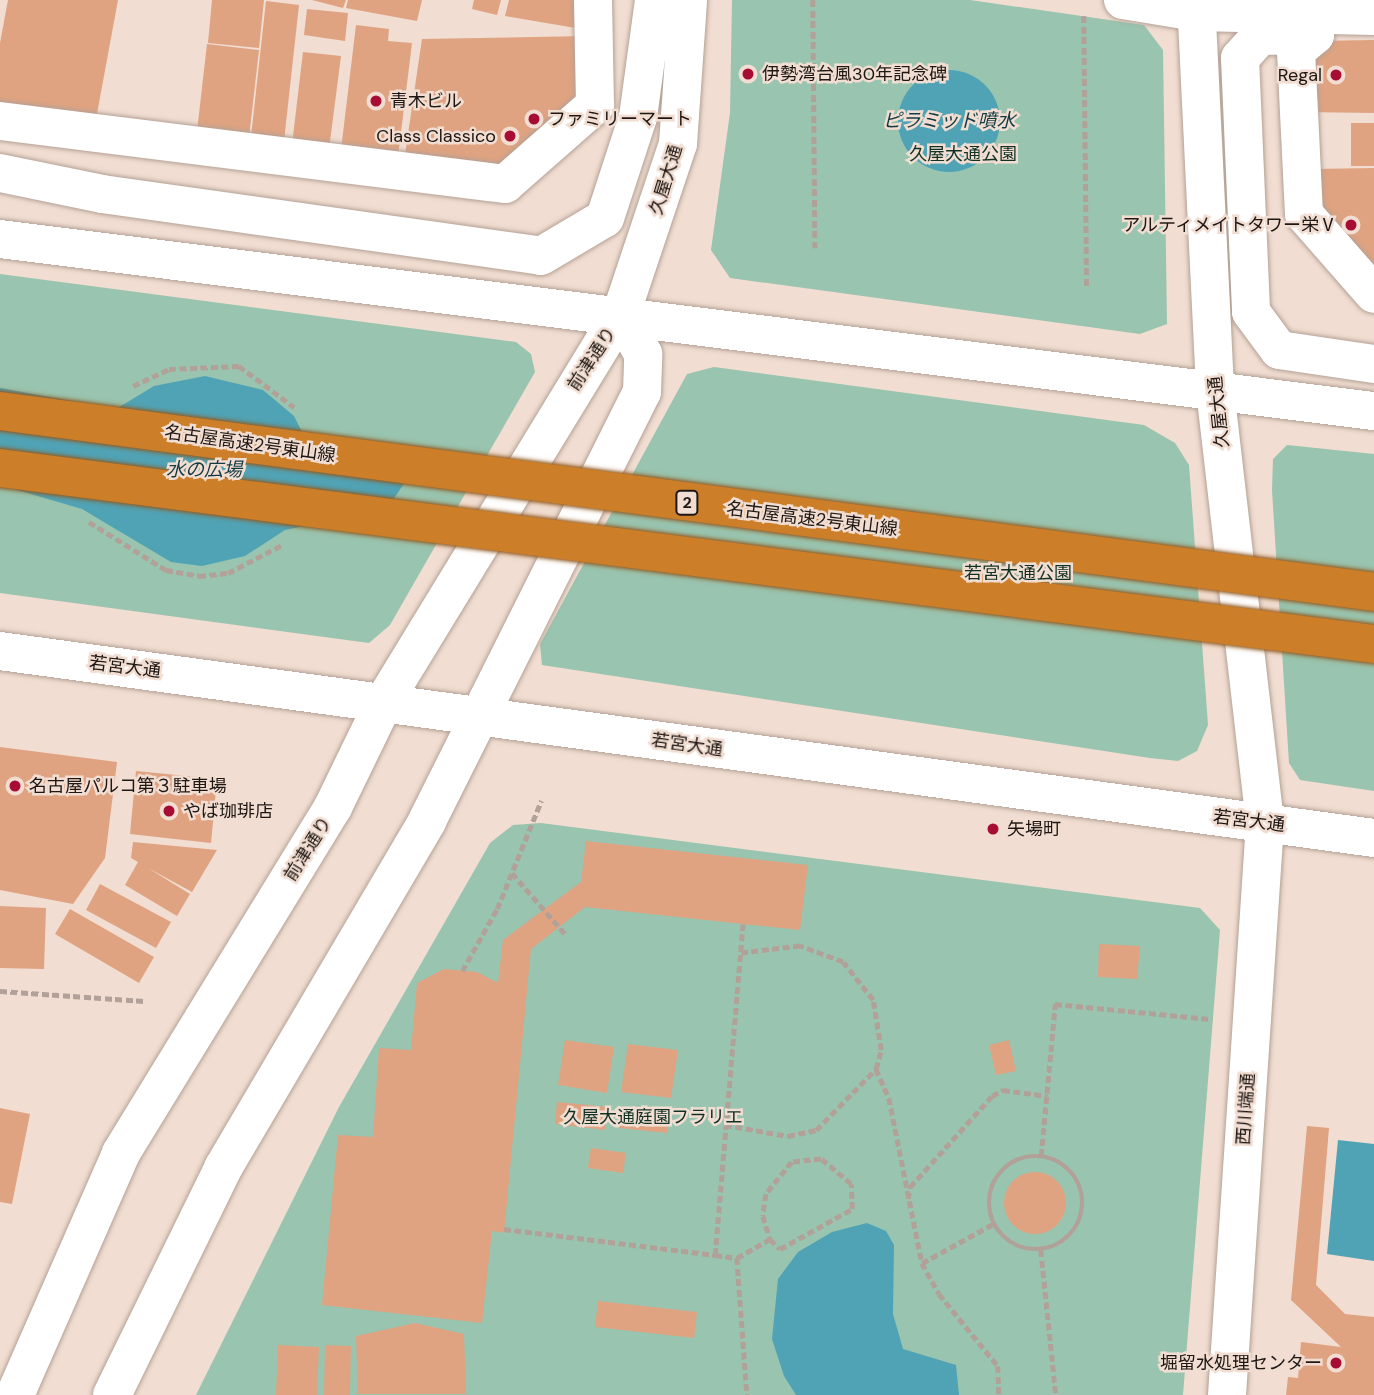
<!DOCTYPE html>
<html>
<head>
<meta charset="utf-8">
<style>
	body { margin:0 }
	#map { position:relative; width:1374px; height:1395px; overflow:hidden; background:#f1ddd1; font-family:"DM Sans","Noto Sans JP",sans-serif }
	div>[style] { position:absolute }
	.green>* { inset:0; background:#99c4af }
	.water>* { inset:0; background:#50a3b5 }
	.round { border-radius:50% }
	.building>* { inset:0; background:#dfa381 }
	.path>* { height:4.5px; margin-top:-2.25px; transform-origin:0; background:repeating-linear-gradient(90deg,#b1a198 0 7px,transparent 0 10.5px) }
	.path>.ring { margin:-2.25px; padding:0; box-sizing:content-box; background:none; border:4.5px solid #b1a198; border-radius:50% }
	.roads { filter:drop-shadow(0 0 2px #b4a196) drop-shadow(0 0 2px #b4a196) }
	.minor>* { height:38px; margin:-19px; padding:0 19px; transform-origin:19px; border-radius:19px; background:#fff }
	.bridges { filter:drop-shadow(0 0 2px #905a21) drop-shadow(0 0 2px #905a21) }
	.highway-bridge>* { height:38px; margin:-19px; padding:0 19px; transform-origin:19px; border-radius:19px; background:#cd7e29 }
	.dots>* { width:19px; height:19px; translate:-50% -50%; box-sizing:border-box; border:4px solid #f1ddd1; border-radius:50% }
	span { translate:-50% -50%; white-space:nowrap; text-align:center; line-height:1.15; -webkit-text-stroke:5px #f1ddd1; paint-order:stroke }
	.shield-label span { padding:2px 5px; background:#f1ddd1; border:2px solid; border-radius:5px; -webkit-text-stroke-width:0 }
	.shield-label { font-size:16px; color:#1e1713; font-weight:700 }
	.poi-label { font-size:18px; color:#1e1713 }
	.left { translate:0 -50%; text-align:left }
	.right { translate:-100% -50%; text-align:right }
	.park-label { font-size:18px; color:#103124 }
	.street-label { font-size:18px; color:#1e1713 }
	.water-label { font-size:19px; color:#123a42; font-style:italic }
</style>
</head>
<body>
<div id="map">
	<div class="green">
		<div style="clip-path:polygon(732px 0,970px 0,1144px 25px,1163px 50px,1167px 324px,1140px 334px,730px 278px,711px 250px,730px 113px)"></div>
		<div style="clip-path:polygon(0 274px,516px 342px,531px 354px,535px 372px,390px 625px,369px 643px,0 593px)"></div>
		<div style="clip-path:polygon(714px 367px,1144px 425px,1175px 443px,1189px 465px,1208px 725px,1197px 751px,1178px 761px,1150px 758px,542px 665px,540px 644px,687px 374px)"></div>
		<div style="clip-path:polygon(1287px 445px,1374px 454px,1374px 791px,1300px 780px,1289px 763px,1272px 490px,1273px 459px)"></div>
		<div style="clip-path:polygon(541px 823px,1200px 908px,1220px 930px,1183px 1395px,196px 1395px,339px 1107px,490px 843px,513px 825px)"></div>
	</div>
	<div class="water">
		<div class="round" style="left:898px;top:70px;width:102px;height:102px"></div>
		<div style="clip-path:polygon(205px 376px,263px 390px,294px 416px,302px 432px,423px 455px,375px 527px,333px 520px,285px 530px,245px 556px,202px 566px,171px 562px,82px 509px,0 485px,0 388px,116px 409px,154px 386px)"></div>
		<div style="clip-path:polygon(1338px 1140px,1374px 1144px,1374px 1261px,1327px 1254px)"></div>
		<div style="clip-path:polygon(867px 1223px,886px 1231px,894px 1245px,893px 1314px,903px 1349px,956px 1365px,959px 1395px,796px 1395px,784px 1376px,772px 1339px,778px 1279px,798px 1252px,832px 1232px)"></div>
	</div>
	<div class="building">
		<div style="clip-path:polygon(8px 0,118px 0,94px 130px,0 112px,0 43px)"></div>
		<div style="clip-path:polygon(212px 0,264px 0,259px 48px,208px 43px)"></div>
		<div style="clip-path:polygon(312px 0,346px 0,343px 8px)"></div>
		<div style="clip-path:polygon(348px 0,422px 0,417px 21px,346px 8px)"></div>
		<div style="clip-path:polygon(474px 0,501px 0,497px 15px,472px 9px)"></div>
		<div style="clip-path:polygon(509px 0,593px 0,593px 31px,505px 16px)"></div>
		<div style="clip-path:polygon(266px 1px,299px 5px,283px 150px,250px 146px)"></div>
		<div style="clip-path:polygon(307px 9px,348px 13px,345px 41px,304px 35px)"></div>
		<div style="clip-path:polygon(356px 25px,389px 29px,388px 41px,412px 43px,397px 165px,340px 158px)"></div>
		<div style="clip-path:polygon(588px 36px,588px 94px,499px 177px,403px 168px,422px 39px)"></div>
		<div style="clip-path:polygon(1374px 40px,1374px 113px,1304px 112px,1315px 41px)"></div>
		<div style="clip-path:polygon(207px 44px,259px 50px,248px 146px,196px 140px)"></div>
		<div style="clip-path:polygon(303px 52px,341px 56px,328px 157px,291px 153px)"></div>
		<div style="clip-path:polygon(1351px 123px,1374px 123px,1374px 166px,1351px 166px)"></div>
		<div style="clip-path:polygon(1374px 168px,1374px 279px,1315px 205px,1314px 169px)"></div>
		<div style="clip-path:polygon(0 747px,117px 762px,105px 858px,73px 904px,0 890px)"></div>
		<div style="clip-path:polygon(136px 771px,217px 779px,211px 843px,130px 834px)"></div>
		<div style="clip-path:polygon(586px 841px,808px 865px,800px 930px,585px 907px,531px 949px,504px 1233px,492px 1231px,482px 1323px,322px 1305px,338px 1135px,373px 1137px,379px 1048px,411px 1050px,417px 983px,444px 969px,477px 972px,498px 983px,503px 940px,581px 882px)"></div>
		<div style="clip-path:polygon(133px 842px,217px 850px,192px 892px,148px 868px,190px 894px,177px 916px,125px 885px,138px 862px,131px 858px)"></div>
		<div style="clip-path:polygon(100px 884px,171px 922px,156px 948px,86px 910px)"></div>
		<div style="clip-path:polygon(0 906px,46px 908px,44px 969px,0 968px)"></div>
		<div style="clip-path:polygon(70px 909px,154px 957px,139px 983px,55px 934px)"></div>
		<div style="clip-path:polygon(1099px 944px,1140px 946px,1137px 979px,1098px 977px)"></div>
		<div style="clip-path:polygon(565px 1040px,614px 1047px,607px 1093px,558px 1085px)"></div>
		<div style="clip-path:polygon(1009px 1040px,1016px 1071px,996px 1075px,989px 1045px)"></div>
		<div style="clip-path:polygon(628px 1044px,678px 1050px,671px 1098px,621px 1092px)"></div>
		<div style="clip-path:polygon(557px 1102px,608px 1107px,605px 1130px,555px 1124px)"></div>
		<div style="clip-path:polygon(621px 1107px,669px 1111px,667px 1133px,619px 1128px)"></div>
		<div style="clip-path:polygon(0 1108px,30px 1114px,12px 1204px,0 1202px)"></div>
		<div style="clip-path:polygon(1307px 1126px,1329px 1128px,1316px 1285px,1345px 1314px,1374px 1317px,1374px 1395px,1286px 1395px,1288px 1377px,1298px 1378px,1301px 1342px,1341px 1347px,1291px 1300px)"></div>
		<div style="clip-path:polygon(591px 1148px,626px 1153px,623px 1173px,588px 1168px)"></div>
		<div class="round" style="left:1004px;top:1172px;width:62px;height:62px"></div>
		<div style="clip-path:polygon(598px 1301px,697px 1312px,694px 1338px,595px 1327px)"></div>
		<div style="clip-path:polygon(415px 1323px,464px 1334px,466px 1394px,358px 1394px,356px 1336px)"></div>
		<div style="clip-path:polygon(278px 1345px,319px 1347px,317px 1395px,276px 1395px)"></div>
		<div style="clip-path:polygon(325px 1345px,351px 1346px,350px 1395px,324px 1395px)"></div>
	</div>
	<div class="path">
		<div style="left:813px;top:0;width:248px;rotate:89.5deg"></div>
		<div style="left:1084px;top:16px;width:271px;rotate:89.4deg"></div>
		<div style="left:133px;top:386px;width:40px;rotate:-25deg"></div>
		<div style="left:169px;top:369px;width:70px;rotate:-2.5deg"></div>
		<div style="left:239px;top:366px;width:69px;rotate:36.7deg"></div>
		<div style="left:89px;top:522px;width:91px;rotate:31.9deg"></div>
		<div style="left:166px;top:570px;width:34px;rotate:10deg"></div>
		<div style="left:199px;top:576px;width:29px;rotate:-6deg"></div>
		<div style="left:228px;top:573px;width:61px;rotate:-27.4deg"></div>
		<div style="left:512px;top:873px;width:82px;rotate:48.9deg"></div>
		<div style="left:462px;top:971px;width:71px;rotate:-60.6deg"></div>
		<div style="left:497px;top:909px;width:117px;rotate:-67.8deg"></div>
		<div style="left:0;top:991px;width:144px;rotate:4deg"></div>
		<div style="left:876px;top:1069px;width:32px;rotate:66deg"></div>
		<div style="left:889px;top:1098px;width:168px;rotate:78.7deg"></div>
		<div style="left:922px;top:1263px;width:35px;rotate:61deg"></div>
		<div style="left:939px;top:1294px;width:93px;rotate:50.7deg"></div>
		<div style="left:998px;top:1366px;width:29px;rotate:88deg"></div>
		<div style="left:725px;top:1125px;width:64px;rotate:9.9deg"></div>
		<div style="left:788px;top:1136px;width:29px;rotate:-12deg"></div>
		<div style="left:816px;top:1130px;width:86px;rotate:-45.5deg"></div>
		<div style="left:876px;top:1069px;width:20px;rotate:-75deg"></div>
		<div style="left:881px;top:1050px;width:51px;rotate:-99.1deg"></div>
		<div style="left:873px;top:1000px;width:48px;rotate:-128.3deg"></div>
		<div style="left:843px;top:962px;width:46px;rotate:-159.6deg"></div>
		<div style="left:800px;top:946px;width:59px;rotate:173.2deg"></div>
		<div class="ring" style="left:989px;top:1156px;width:89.5px;height:89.5px"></div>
		<div style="left:1041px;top:1156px;width:153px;rotate:-84.7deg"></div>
		<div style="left:1055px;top:1004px;width:158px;rotate:5.5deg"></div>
		<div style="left:908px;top:1199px;width:12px;rotate:-81deg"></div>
		<div style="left:910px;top:1187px;width:122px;rotate:-48deg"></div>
		<div style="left:992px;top:1096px;width:13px;rotate:-29deg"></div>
		<div style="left:1003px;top:1090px;width:45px;rotate:7.6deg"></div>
		<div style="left:504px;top:1229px;width:213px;rotate:7deg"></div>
		<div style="left:715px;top:1255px;width:332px;rotate:-85.2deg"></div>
		<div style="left:1041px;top:1250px;width:146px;rotate:84.1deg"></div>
		<div style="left:715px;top:1255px;width:22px;rotate:8deg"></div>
		<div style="left:737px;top:1258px;width:137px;rotate:85.8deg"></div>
		<div style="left:737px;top:1258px;width:38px;rotate:-30deg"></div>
		<div style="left:770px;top:1239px;width:14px;rotate:45deg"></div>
		<div style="left:780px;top:1249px;width:82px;rotate:-29.1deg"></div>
		<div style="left:852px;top:1209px;width:25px;rotate:-92deg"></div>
		<div style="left:851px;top:1184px;width:39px;rotate:-140deg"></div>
		<div style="left:821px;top:1159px;width:29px;rotate:174deg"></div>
		<div style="left:792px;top:1162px;width:41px;rotate:129.1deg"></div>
		<div style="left:766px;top:1194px;width:22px;rotate:98deg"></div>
		<div style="left:763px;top:1216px;width:24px;rotate:73deg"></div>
		<div style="left:922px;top:1263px;width:81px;rotate:-28.8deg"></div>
	</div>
	<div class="roads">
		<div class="minor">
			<div style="left:1123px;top:0;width:74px;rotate:9.3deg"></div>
			<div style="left:1196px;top:12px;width:178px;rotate:1.3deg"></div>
			<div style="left:1196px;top:0;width:390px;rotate:87.2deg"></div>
			<div style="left:1215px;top:390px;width:436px;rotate:83.4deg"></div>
			<div style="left:1265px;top:823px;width:573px;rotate:93.8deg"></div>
			<div style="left:1315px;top:35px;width:55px;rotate:179deg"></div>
			<div style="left:1260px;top:36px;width:30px;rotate:132deg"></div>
			<div style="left:1240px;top:58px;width:254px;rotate:87.5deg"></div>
			<div style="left:1251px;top:312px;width:47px;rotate:53.6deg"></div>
			<div style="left:1279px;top:350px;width:96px;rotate:8.4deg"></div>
			<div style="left:1315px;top:35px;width:25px;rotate:140deg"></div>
			<div style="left:1296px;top:51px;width:163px;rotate:87.2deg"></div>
			<div style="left:1304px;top:214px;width:106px;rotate:48.8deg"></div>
			<div style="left:0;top:121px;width:509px;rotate:7.11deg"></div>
			<div style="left:505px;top:184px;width:120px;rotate:-41.3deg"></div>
			<div style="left:595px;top:105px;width:105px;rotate:-91.1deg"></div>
			<div style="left:0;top:173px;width:104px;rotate:11.6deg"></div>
			<div style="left:102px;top:194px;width:443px;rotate:8deg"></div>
			<div style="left:541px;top:256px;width:74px;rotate:-30.7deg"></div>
			<div style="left:605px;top:218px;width:106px;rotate:-71.9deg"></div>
			<div style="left:638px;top:117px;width:118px;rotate:-82.2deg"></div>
			<div style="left:0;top:239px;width:1385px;rotate:7.14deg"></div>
			<div style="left:0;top:651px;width:1387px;rotate:7.75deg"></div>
			<div style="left:15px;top:1395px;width:264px;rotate:-66.3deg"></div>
			<div style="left:121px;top:1153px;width:406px;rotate:-58.5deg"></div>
			<div style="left:333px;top:807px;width:119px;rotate:-64.1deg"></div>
			<div style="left:385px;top:700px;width:452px;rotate:-58.6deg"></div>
			<div style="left:621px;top:314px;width:179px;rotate:-71.5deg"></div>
			<div style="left:678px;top:144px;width:144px;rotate:-86deg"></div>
			<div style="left:112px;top:1395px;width:253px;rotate:-63.9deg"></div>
			<div style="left:223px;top:1168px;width:403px;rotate:-59.5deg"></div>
			<div style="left:427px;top:821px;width:480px;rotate:-63.4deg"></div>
			<div style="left:642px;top:392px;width:38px;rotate:-88deg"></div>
			<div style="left:643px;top:354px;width:46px;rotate:-118.8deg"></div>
		</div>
	</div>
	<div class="bridges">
		<div class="highway-bridge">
			<div style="left:0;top:411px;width:1386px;rotate:7.5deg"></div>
			<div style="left:0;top:468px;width:1385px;rotate:7.3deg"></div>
		</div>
	</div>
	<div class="dots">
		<div style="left:748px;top:74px;background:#a70d34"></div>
		<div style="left:1336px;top:75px;background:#a70d34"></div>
		<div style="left:376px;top:101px;background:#a70d34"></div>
		<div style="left:534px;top:119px;background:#a70d34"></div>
		<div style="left:510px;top:136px;background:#a70d34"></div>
		<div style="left:1351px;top:225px;background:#a70d34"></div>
		<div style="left:15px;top:786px;background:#a70d34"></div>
		<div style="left:169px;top:811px;background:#a70d34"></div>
		<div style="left:993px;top:829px;background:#a70d34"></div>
		<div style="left:1336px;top:1363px;background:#a70d34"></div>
	</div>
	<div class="shield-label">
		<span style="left:687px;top:503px">2</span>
	</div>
	<div class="poi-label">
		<span class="left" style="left:762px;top:74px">伊勢湾台風30年記念碑</span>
		<span class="right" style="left:1322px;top:75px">Regal</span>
		<span class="left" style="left:390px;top:101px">青木ビル</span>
		<span class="left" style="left:548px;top:119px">ファミリーマート</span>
		<span class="right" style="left:496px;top:136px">Class Classico</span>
		<span class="right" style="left:1337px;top:225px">アルティメイトタワー栄Ⅴ</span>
		<span class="left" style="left:29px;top:786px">名古屋パルコ第３駐車場</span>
		<span class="left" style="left:183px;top:811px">やば珈琲店</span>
		<span class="left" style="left:1007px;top:829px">矢場町</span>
		<span class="right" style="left:1322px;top:1363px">堀留水処理センター</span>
	</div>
	<div class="park-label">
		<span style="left:963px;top:154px">久屋大通公園</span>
		<span style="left:1018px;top:573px">若宮大通公園</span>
		<span style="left:653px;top:1117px">久屋大通庭園フラリエ</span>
	</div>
	<div class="street-label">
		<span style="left:666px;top:180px;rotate:-73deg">久屋大通</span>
		<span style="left:592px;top:359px;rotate:-57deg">前津通り</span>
		<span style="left:1219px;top:412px;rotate:-96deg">久屋大通</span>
		<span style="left:250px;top:444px;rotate:8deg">名古屋高速2号東山線</span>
		<span style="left:812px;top:519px;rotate:7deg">名古屋高速2号東山線</span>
		<span style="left:125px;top:667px;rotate:7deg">若宮大通</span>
		<span style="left:687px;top:745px;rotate:8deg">若宮大通</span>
		<span style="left:1249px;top:821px;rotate:7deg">若宮大通</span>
		<span style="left:308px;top:849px;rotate:-58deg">前津通り</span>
		<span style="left:1246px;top:1109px;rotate:-86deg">西川端通</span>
	</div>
	<div class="water-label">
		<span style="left:949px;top:121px">ピラミッド噴水</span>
		<span style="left:204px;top:470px">水の広場</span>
	</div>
</div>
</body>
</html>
